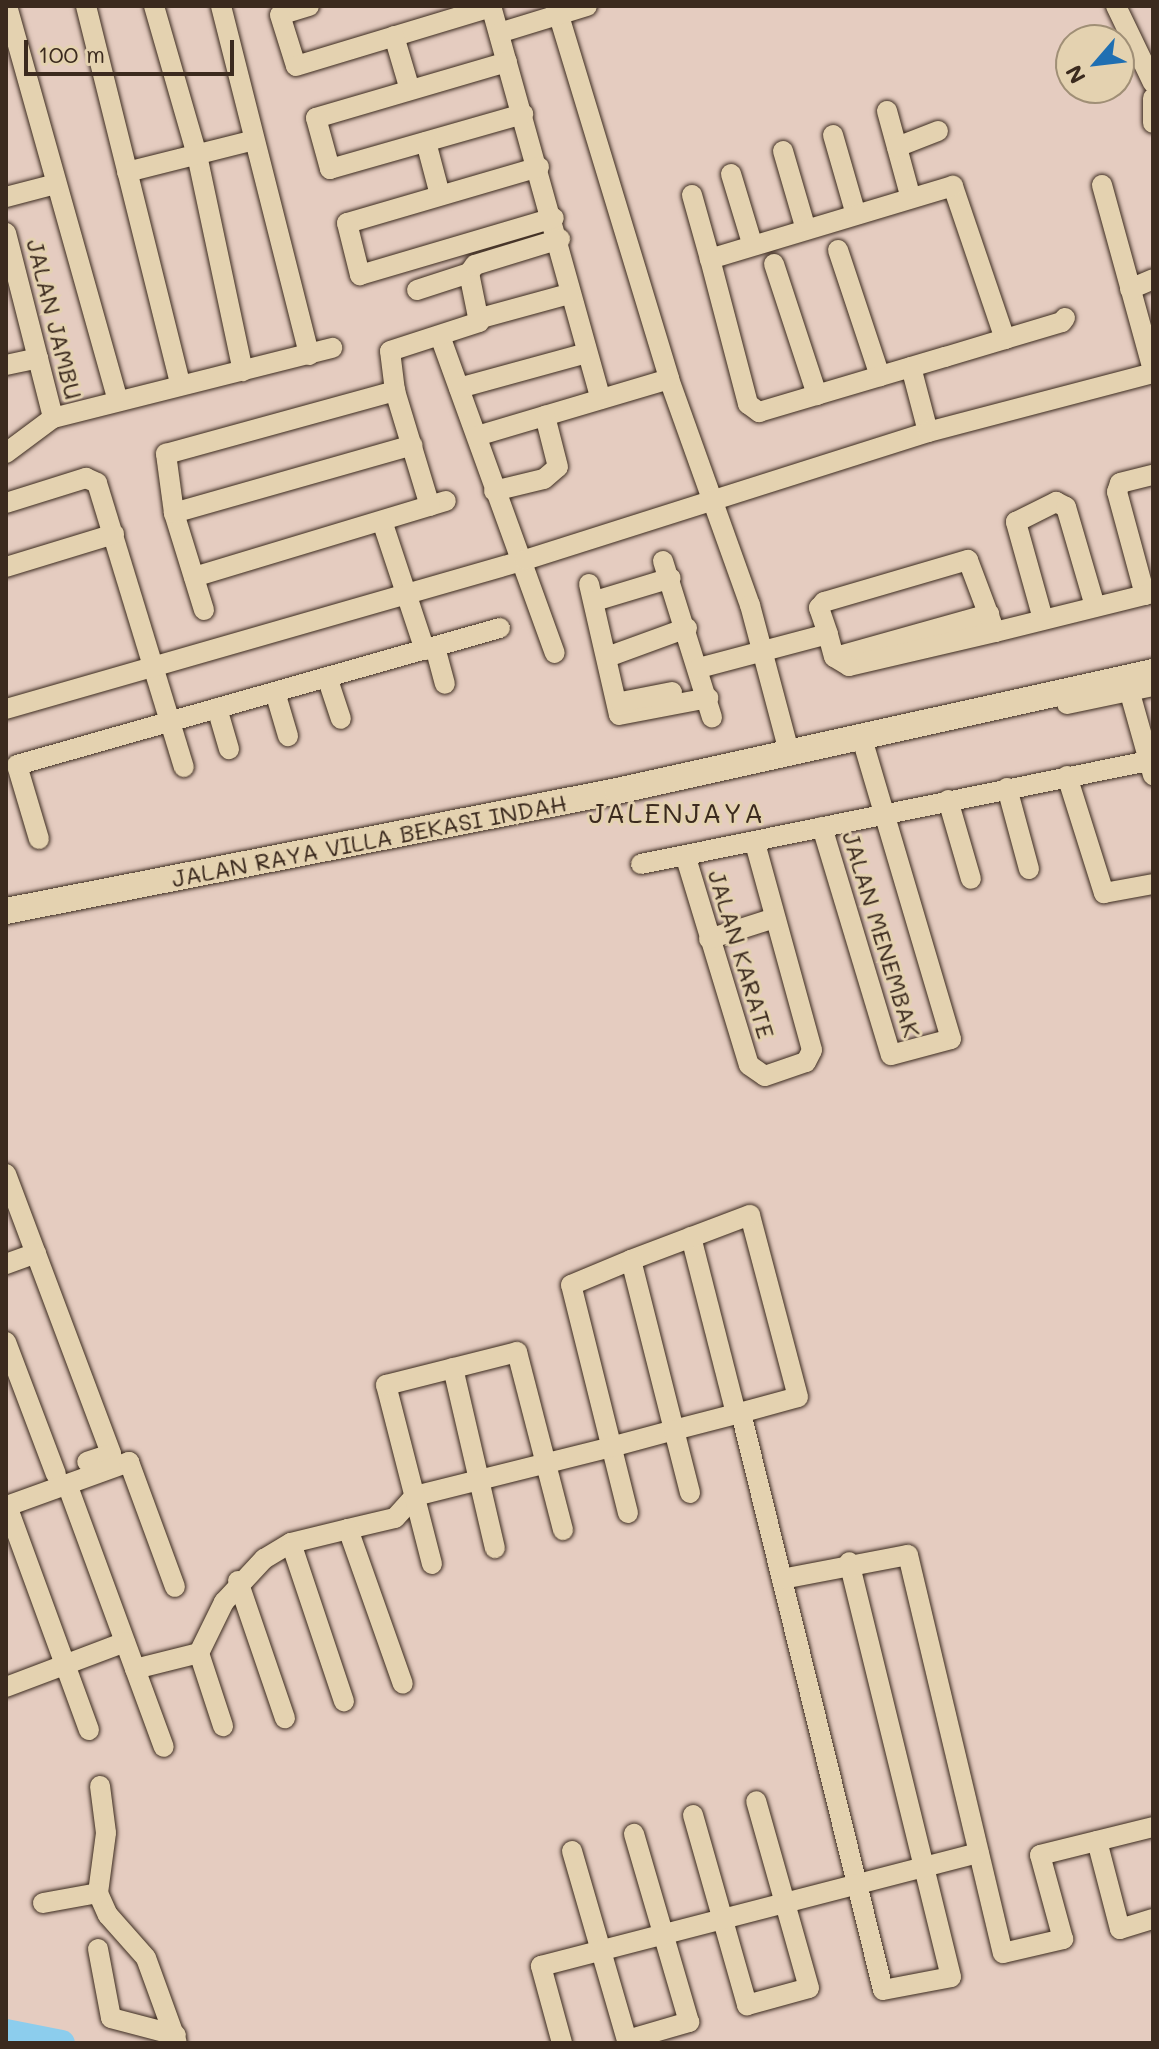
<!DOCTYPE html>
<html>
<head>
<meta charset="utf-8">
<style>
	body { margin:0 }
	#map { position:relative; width:1159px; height:2049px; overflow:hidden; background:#e5ccc0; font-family:Mali,sans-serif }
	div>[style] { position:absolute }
	.river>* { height:26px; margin:-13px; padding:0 13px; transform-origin:13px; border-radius:13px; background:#8ccded }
	.roads { filter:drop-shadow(0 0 2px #3b2a1e) drop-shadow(0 0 2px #3b2a1e) }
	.minor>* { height:20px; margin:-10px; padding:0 10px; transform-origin:10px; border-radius:10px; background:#e4d2b0 }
	.major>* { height:26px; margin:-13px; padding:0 13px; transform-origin:13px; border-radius:13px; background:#e4d2b0 }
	span { translate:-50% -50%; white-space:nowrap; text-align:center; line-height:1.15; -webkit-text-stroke:6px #e4d2b0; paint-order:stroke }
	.street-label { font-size:24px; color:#3b2a1e }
	.quarter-label { font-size:28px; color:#3b2a1e; letter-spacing:2px }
	.frame { position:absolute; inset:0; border:8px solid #3b2a1e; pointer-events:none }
	.north { position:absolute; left:1055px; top:24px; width:80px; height:80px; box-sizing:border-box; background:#e4d2b0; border:2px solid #a08f76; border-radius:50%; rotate:242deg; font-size:22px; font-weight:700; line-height:32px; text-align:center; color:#3b2a1e }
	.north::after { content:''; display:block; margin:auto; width:28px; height:36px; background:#1f6fb2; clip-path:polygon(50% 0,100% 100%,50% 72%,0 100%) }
	.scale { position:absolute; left:24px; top:40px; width:210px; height:36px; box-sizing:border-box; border:4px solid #3b2a1e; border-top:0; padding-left:10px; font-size:24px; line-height:28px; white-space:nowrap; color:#3b2a1e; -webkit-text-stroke:6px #e4d2b0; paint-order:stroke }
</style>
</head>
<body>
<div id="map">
	<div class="river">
		<div style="left:6px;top:2032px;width:57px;rotate:11.1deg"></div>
	</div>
	<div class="roads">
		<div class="minor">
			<div style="left:7px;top:6px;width:410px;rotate:74.3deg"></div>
			<div style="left:86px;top:6px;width:390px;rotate:76deg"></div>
			<div style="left:154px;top:6px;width:155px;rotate:73.9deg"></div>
			<div style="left:197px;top:155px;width:221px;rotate:78deg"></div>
			<div style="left:221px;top:6px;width:360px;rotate:75.8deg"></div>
			<div style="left:309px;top:6px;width:30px;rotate:163deg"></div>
			<div style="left:280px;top:15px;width:53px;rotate:72.6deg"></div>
			<div style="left:296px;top:66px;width:205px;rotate:-16.8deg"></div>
			<div style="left:491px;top:6px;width:408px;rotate:74.4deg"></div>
			<div style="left:556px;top:6px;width:390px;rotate:73.1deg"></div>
			<div style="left:669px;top:379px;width:240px;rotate:70.3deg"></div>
			<div style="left:750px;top:605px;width:152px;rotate:75.1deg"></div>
			<div style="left:1116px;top:6px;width:85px;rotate:64.3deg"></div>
			<div style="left:499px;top:33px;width:92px;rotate:-17.1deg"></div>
			<div style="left:394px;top:36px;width:56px;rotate:73.5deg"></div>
			<div style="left:507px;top:62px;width:199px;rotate:163.7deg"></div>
			<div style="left:316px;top:118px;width:53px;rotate:74.6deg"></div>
			<div style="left:330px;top:169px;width:201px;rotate:-15.9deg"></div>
			<div style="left:1153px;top:98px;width:25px;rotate:90deg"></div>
			<div style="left:887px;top:111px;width:87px;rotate:74.7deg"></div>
			<div style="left:833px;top:135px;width:79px;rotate:73.9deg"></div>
			<div style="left:426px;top:142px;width:55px;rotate:75.2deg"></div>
			<div style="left:897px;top:147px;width:44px;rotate:-21.3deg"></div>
			<div style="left:783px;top:151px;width:78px;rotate:73.7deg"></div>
			<div style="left:539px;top:167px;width:200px;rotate:163.7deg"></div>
			<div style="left:347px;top:223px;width:54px;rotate:76deg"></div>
			<div style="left:360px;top:275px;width:202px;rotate:-16.4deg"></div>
			<div style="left:127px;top:172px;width:131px;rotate:-14.1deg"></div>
			<div style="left:731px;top:174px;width:72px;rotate:73.1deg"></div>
			<div style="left:1102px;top:185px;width:192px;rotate:74.6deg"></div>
			<div style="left:692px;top:195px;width:66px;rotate:74.3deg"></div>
			<div style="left:6px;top:197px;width:52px;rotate:-14.6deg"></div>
			<div style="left:6px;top:233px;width:191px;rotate:75.7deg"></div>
			<div style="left:838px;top:250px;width:133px;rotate:71.6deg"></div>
			<div style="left:774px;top:264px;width:138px;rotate:71.8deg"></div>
			<div style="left:1130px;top:289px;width:25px;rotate:-23deg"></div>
			<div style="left:417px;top:290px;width:55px;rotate:-18.1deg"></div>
			<div style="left:481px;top:318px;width:91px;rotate:-15.3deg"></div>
			<div style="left:440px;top:336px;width:337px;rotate:70.1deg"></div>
			<div style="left:1005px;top:339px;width:162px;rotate:-108.8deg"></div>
			<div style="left:953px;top:186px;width:254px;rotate:163.3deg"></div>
			<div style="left:710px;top:259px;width:150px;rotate:75.3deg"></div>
			<div style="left:748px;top:404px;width:14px;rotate:36deg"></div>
			<div style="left:759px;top:412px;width:194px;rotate:-16.5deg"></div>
			<div style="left:945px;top:357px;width:63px;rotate:-16.7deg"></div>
			<div style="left:1005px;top:339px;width:59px;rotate:-16.6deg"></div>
			<div style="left:1062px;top:322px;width:5px;rotate:-53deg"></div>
			<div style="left:6px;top:365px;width:33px;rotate:-12deg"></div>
			<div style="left:911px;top:367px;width:67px;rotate:75.3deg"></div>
			<div style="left:459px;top:388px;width:133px;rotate:-15.3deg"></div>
			<div style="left:395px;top:391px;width:40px;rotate:-97.1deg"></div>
			<div style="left:390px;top:351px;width:94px;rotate:-18deg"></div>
			<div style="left:479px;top:322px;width:50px;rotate:-101.5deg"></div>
			<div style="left:469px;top:273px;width:10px;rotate:-53deg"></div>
			<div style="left:475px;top:265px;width:89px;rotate:-17deg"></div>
			<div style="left:477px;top:436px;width:200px;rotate:-16.5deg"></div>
			<div style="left:6px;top:453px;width:59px;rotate:-36.7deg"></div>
			<div style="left:53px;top:418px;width:288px;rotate:-14.1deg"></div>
			<div style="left:494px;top:491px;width:51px;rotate:-13.5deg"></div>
			<div style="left:544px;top:479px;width:18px;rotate:-41deg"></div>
			<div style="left:558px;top:467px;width:53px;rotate:-104.3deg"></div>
			<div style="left:6px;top:503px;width:84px;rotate:-17.4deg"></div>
			<div style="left:86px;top:478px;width:12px;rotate:24deg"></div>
			<div style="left:97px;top:483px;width:297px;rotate:73deg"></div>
			<div style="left:174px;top:513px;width:248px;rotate:-15.9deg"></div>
			<div style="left:382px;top:521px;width:136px;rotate:71.6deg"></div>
			<div style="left:663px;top:561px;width:164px;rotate:72.6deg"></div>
			<div style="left:6px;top:567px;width:113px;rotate:-17deg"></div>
			<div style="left:194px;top:577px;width:263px;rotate:-16.8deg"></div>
			<div style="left:589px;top:584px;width:134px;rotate:77.1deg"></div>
			<div style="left:619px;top:715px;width:91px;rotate:-10.8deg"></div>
			<div style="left:1145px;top:595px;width:107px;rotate:-105.2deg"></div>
			<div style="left:1117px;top:492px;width:9px;rotate:-72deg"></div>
			<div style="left:1120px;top:483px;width:34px;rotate:-14deg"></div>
			<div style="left:595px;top:601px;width:79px;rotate:-16.8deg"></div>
			<div style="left:204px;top:610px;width:102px;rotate:-107.2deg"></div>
			<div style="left:174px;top:513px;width:60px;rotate:-97.7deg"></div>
			<div style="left:166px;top:454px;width:238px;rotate:-15.4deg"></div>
			<div style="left:395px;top:391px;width:120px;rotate:73.1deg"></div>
			<div style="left:1043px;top:619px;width:101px;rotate:-105.6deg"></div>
			<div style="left:1016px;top:522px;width:45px;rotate:-26.6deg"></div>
			<div style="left:1056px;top:502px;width:11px;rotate:27deg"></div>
			<div style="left:1066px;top:507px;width:103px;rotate:73.7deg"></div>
			<div style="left:995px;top:632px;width:163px;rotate:-13.9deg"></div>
			<div style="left:435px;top:647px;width:38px;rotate:75deg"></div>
			<div style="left:843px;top:655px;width:152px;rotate:-15.7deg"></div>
			<div style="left:610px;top:656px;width:82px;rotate:-20deg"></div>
			<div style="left:699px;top:668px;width:133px;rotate:-14.8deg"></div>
			<div style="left:828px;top:634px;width:28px;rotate:-109deg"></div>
			<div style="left:819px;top:608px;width:8px;rotate:-50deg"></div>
			<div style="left:824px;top:602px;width:150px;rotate:-16.3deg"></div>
			<div style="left:968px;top:560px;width:77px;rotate:69.4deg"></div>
			<div style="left:995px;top:632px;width:150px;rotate:166.9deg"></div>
			<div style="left:849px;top:666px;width:17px;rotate:-149deg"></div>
			<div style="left:834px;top:657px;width:24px;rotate:-105deg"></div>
			<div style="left:327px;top:677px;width:44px;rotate:71.6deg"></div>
			<div style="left:1126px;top:679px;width:100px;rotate:74.3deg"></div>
			<div style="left:275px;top:692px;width:46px;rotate:73.5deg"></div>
			<div style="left:621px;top:702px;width:52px;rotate:-11.1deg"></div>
			<div style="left:1067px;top:704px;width:88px;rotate:-11.8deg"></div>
			<div style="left:217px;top:708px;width:43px;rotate:73.7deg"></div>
			<div style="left:6px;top:709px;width:540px;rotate:-16.02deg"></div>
			<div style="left:525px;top:560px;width:423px;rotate:-17.6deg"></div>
			<div style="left:928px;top:432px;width:233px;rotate:-14.7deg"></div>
			<div style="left:1067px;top:776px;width:123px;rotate:72.5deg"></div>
			<div style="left:1104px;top:893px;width:50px;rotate:-10.4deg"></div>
			<div style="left:1007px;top:788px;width:84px;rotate:74.8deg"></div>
			<div style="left:948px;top:800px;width:82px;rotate:73.8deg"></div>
			<div style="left:822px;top:827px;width:238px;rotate:73.2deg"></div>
			<div style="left:891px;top:1055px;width:62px;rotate:-14.9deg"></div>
			<div style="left:951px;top:1039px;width:317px;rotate:-106.5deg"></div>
			<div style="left:39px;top:839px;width:77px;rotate:-106.6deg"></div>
			<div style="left:17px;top:765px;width:502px;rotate:-15.84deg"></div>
			<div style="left:686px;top:858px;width:216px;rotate:73.1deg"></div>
			<div style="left:749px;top:1065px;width:19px;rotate:35deg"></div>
			<div style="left:765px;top:1076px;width:43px;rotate:-18.9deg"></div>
			<div style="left:806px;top:1062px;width:13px;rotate:-63deg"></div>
			<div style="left:812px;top:1050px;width:215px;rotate:-105.4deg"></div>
			<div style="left:641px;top:864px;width:522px;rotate:-11.48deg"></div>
			<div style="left:709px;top:939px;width:69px;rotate:-17.7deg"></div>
			<div style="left:6px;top:1174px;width:299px;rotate:69.4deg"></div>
			<div style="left:111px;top:1454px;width:25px;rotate:162deg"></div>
			<div style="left:691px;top:1237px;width:183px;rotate:75.7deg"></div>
			<div style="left:6px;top:1264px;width:32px;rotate:-20deg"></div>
			<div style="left:6px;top:1342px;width:141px;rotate:69.3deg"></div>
			<div style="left:453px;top:1368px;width:185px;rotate:76.9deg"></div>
			<div style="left:741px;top:1413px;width:594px;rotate:76.17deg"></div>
			<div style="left:883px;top:1990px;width:69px;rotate:-10.8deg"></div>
			<div style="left:951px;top:1977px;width:427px;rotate:-103.8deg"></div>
			<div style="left:67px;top:1484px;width:280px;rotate:69.8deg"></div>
			<div style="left:628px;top:1513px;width:235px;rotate:-104deg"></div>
			<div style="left:571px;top:1285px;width:65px;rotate:-22.6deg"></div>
			<div style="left:348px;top:1529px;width:48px;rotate:-13.2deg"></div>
			<div style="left:395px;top:1518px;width:30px;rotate:-48deg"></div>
			<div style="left:415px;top:1496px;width:202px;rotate:-14deg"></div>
			<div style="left:611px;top:1447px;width:65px;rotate:-15.1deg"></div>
			<div style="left:674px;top:1430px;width:64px;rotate:-14.5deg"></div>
			<div style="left:736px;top:1414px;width:64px;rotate:-15.3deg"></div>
			<div style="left:798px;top:1397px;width:188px;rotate:-104.8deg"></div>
			<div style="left:750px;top:1215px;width:127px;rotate:159.3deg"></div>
			<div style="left:631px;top:1260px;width:175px;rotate:75.8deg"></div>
			<div style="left:674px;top:1430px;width:65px;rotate:75.7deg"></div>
			<div style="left:291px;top:1543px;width:167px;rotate:71.5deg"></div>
			<div style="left:432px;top:1564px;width:185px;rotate:-104.4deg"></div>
			<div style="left:386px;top:1385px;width:135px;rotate:-14.1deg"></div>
			<div style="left:517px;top:1352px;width:184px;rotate:75.5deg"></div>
			<div style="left:782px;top:1579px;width:128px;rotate:-10.8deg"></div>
			<div style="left:908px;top:1555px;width:409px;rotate:76.6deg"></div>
			<div style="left:1003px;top:1953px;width:62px;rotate:-13.1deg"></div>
			<div style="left:1063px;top:1939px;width:87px;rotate:-105.3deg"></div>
			<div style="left:1040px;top:1855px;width:116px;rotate:-13.9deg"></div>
			<div style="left:238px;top:1581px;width:145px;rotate:71.1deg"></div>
			<div style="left:199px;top:1653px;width:77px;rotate:71.8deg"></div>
			<div style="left:135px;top:1669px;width:66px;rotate:-14deg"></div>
			<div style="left:199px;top:1653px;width:57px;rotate:-63.9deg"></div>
			<div style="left:224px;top:1602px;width:59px;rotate:-47.1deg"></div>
			<div style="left:264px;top:1559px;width:31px;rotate:-31deg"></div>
			<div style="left:291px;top:1543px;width:59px;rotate:-13.8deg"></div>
			<div style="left:348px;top:1529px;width:164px;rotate:70.5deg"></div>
			<div style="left:6px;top:1687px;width:127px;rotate:-20.7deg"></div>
			<div style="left:89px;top:1730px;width:239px;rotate:-110.1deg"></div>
			<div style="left:7px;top:1506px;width:130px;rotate:-19.8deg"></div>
			<div style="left:129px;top:1462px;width:133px;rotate:69.8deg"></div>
			<div style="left:100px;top:1786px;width:47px;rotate:82.7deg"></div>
			<div style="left:106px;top:1833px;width:61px;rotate:97.6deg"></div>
			<div style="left:98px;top:1893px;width:24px;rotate:66deg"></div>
			<div style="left:108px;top:1915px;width:57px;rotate:48.5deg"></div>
			<div style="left:146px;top:1958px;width:90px;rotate:70deg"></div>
			<div style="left:693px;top:1815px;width:198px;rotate:74.1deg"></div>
			<div style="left:747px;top:2005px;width:64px;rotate:-15.3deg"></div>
			<div style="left:809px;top:1988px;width:194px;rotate:-105.8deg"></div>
			<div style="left:1097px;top:1841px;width:91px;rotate:75.4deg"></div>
			<div style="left:1120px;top:1929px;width:34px;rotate:-17deg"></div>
			<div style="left:572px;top:1851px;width:197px;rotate:73.8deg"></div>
			<div style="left:627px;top:2040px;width:65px;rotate:-16.2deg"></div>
			<div style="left:689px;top:2022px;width:196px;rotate:-106.3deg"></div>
			<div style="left:43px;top:1903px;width:56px;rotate:-10.3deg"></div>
			<div style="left:98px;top:1949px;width:70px;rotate:79.3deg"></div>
			<div style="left:111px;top:2018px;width:67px;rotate:14.7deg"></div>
			<div style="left:562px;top:2043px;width:80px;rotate:-105.3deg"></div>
			<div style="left:541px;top:1966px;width:452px;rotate:-14.5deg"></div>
		</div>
		<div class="major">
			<div style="left:6px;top:911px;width:623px;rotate:-11.11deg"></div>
			<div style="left:617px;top:791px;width:549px;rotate:-12.52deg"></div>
		</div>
	</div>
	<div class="street-label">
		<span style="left:55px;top:319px;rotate:76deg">JALAN JAMBU</span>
		<span style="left:369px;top:840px;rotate:-11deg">JALAN RAYA VILLA BEKASI INDAH</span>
		<span style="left:882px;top:934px;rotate:73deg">JALAN MENEMBAK</span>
		<span style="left:742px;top:954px;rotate:73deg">JALAN KARATE</span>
	</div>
	<div class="quarter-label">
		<span style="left:677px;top:812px">JALENJAYA</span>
	</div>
	<div class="frame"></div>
	<div class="north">N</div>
	<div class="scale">100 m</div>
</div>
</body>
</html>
